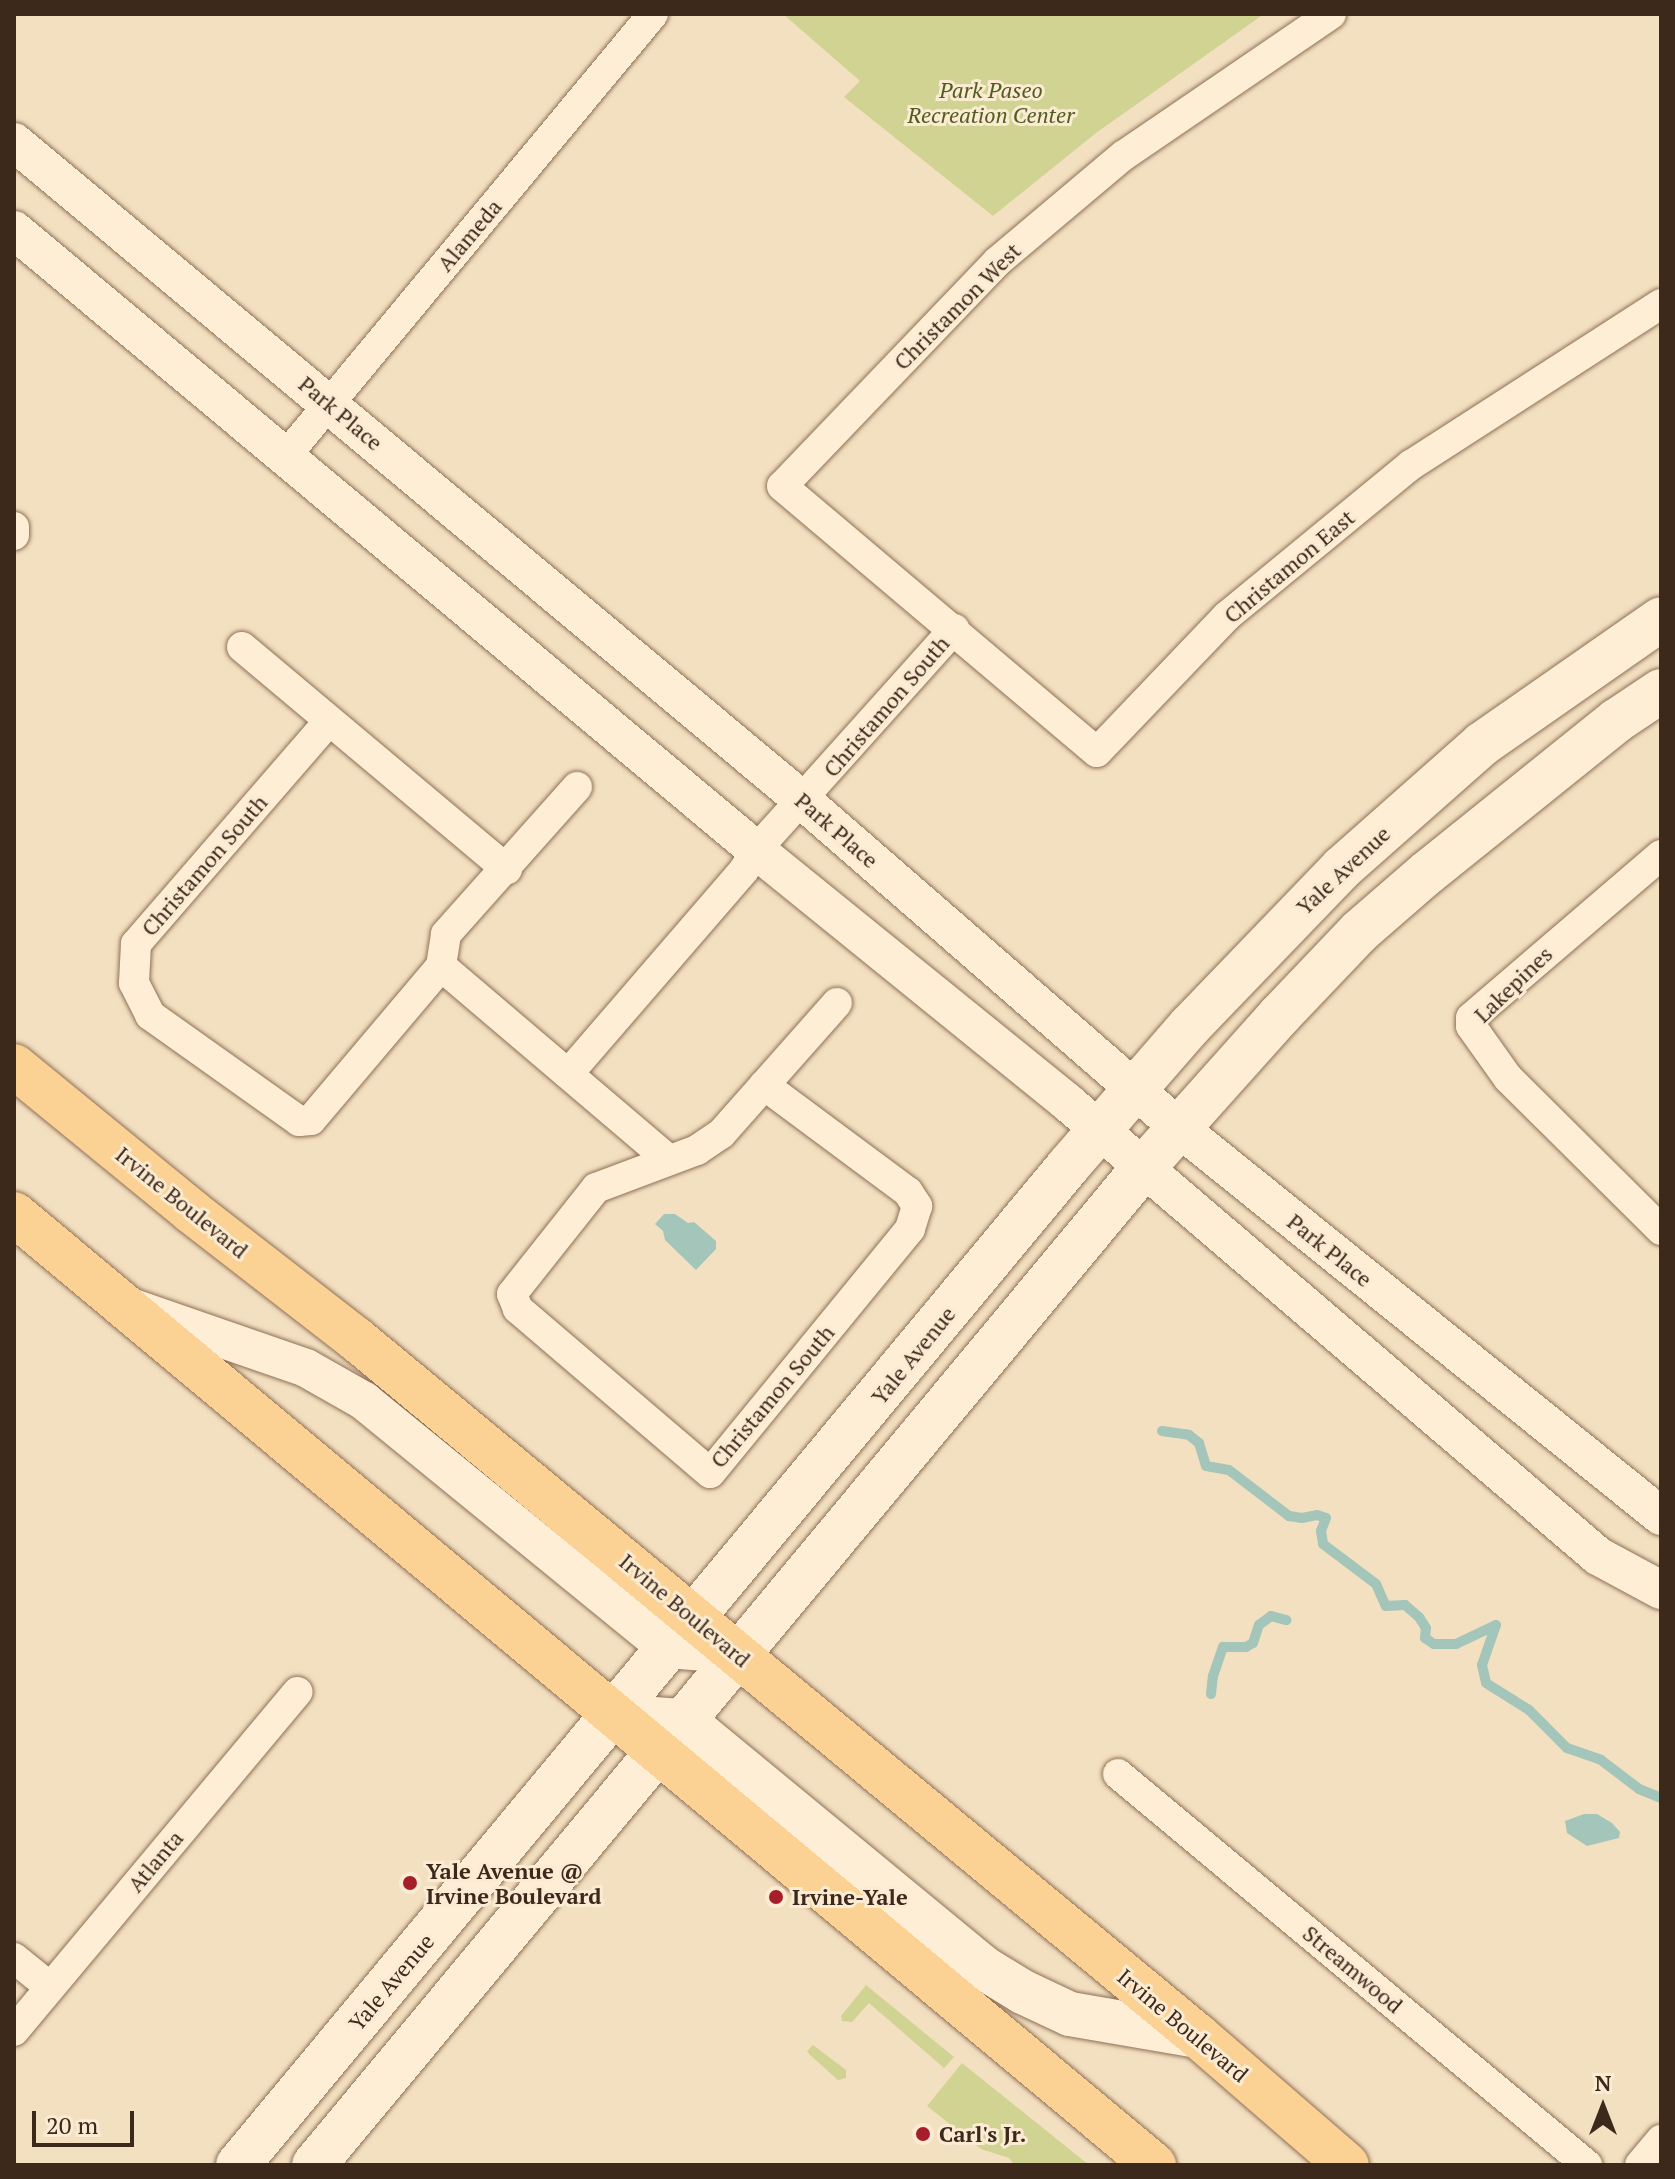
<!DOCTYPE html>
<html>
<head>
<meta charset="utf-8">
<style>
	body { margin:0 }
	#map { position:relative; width:1675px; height:2179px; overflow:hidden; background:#f3e0c1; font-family:"PT Serif",serif }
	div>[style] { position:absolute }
	.green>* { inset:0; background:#d1d393 }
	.water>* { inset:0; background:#a4c5b9 }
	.stream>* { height:10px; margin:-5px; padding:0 5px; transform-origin:5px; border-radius:5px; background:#a4c5b9 }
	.roads { filter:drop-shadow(0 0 2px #8f7056) drop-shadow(0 0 2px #8f7056) }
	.minor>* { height:30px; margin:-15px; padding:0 15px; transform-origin:15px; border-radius:15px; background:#fdeed5 }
	.tertiary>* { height:38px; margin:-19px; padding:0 19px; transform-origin:19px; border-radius:19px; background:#fdeed5 }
	.secondary>* { height:44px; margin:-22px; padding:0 22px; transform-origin:22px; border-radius:22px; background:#fdeed5 }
	.primary>* { height:44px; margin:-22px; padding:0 22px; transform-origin:22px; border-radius:22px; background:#fbd294 }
	.dots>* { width:22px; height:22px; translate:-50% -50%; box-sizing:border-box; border:4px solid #faebd2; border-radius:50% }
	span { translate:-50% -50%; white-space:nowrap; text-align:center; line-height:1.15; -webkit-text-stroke:6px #faebd2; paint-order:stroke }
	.park-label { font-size:22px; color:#525c20; font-style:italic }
	.street-label { font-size:22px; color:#3d291c }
	.poi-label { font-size:22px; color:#3d291c; font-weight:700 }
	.left { translate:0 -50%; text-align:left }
	.frame { position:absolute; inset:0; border:16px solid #3d291c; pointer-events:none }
	.north { position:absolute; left:1563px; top:2067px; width:80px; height:80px; -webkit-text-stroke:6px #faebd2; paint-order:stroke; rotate:0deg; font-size:22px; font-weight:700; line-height:32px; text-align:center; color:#3d291c }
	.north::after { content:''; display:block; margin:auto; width:28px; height:36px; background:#3d291c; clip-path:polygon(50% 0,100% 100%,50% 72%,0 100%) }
	.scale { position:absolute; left:32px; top:2111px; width:102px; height:36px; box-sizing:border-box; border:4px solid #3d291c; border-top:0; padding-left:10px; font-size:24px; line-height:28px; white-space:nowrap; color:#3d291c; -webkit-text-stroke:6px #faebd2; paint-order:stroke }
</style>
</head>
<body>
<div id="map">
	<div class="green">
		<div style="clip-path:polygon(783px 14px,1264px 14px,1096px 133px,993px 216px,844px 97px,860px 81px)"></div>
		<div style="clip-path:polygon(866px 1985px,954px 2057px,944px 2068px,869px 2003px,852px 2022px,842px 2021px,841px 2016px)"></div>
		<div style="clip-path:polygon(813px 2045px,846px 2070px,846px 2078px,838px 2080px,810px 2055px,807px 2051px)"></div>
		<div style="clip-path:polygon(962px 2063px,1089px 2165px,1014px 2165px,1009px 2158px,981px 2149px,927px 2106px)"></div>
	</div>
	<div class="water">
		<div style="clip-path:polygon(664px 1214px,675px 1214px,688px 1223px,694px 1222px,716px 1241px,716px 1249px,696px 1270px,665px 1240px,663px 1231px,655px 1224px)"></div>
		<div style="clip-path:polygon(1584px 1814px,1597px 1814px,1612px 1823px,1620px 1832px,1619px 1838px,1587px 1846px,1567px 1833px,1565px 1821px)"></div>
	</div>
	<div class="stream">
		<div style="left:1162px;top:1431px;width:27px;rotate:8deg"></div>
		<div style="left:1189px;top:1435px;width:13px;rotate:39deg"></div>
		<div style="left:1199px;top:1443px;width:24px;rotate:73deg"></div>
		<div style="left:1206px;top:1466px;width:23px;rotate:10deg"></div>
		<div style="left:1229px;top:1470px;width:76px;rotate:37.5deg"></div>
		<div style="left:1289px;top:1516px;width:13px;rotate:9deg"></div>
		<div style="left:1302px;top:1518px;width:15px;rotate:-11deg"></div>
		<div style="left:1317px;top:1515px;width:9px;rotate:18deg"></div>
		<div style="left:1326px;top:1518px;width:14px;rotate:111deg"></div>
		<div style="left:1321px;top:1531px;width:13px;rotate:81deg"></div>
		<div style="left:1323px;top:1544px;width:66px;rotate:37deg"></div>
		<div style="left:1376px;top:1584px;width:24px;rotate:66deg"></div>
		<div style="left:1386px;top:1606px;width:19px;rotate:-3deg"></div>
		<div style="left:1405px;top:1605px;width:18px;rotate:41deg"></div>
		<div style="left:1419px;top:1617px;width:13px;rotate:58deg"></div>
		<div style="left:1426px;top:1628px;width:10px;rotate:96deg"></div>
		<div style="left:1425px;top:1638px;width:11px;rotate:34deg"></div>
		<div style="left:1434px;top:1644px;width:22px"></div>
		<div style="left:1456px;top:1644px;width:44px;rotate:-25.4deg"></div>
		<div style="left:1496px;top:1625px;width:42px;rotate:109.3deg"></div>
		<div style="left:1482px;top:1665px;width:18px;rotate:77deg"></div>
		<div style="left:1486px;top:1683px;width:51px;rotate:32.1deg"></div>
		<div style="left:1529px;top:1710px;width:54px;rotate:45deg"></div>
		<div style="left:1567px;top:1748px;width:36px;rotate:19deg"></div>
		<div style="left:1601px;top:1760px;width:48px;rotate:37.3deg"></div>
		<div style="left:1639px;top:1789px;width:24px;rotate:22deg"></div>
		<div style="left:1211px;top:1694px;width:18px;rotate:-84deg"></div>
		<div style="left:1213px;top:1676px;width:31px;rotate:-71deg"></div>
		<div style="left:1223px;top:1647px;width:23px"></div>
		<div style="left:1246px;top:1647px;width:8px;rotate:-30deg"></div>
		<div style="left:1253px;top:1643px;width:19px;rotate:-72deg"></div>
		<div style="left:1259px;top:1625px;width:15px;rotate:-37deg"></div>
		<div style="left:1271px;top:1616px;width:16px;rotate:15deg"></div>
	</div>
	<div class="roads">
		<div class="minor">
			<div style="left:1331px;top:14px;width:250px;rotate:145.7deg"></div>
			<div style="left:1124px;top:155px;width:166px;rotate:139.9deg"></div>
			<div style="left:997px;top:262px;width:310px;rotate:133.8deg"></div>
			<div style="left:782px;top:486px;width:412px;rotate:40.2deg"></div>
			<div style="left:1097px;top:752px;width:188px;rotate:-46.3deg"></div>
			<div style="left:1227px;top:616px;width:238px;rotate:-39.4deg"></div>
			<div style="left:1411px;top:465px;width:297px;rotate:-32.8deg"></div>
			<div style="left:285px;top:457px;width:576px;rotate:-50.28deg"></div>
			<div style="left:14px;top:527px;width:8px;rotate:90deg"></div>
			<div style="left:242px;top:647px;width:346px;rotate:40deg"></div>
			<div style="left:329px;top:721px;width:295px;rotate:130.9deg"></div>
			<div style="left:136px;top:944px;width:39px;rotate:93deg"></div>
			<div style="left:134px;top:983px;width:36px;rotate:63deg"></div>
			<div style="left:150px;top:1015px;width:183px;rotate:35.4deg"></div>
			<div style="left:299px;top:1121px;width:12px;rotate:-5deg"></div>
			<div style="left:311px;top:1120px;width:202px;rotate:-49.8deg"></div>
			<div style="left:441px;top:966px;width:32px;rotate:-81deg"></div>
			<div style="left:446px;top:934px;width:197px;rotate:-48.3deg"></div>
			<div style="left:1661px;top:855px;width:250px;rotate:139.4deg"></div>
			<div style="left:1471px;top:1018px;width:8px;rotate:90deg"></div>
			<div style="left:1471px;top:1026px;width:64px;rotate:54.6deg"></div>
			<div style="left:1508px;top:1078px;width:216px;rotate:44.8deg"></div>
			<div style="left:441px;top:966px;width:298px;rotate:40.4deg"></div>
			<div style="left:568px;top:1074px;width:269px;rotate:-49.2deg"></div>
			<div style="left:744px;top:870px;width:23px;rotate:-59deg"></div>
			<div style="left:756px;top:850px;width:297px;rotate:-48.1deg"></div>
			<div style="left:764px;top:1085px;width:179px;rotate:36.6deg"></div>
			<div style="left:908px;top:1192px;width:17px;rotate:57deg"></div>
			<div style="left:917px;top:1206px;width:24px;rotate:107deg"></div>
			<div style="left:910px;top:1229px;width:315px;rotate:129.3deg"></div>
			<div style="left:710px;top:1473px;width:253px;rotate:-139.5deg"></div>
			<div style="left:518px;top:1309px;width:16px;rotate:-112deg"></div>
			<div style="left:512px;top:1294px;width:135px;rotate:-51.6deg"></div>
			<div style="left:596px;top:1188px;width:108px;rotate:-20.6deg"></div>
			<div style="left:697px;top:1150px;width:29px;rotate:-34deg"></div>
			<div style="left:721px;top:1134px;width:175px;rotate:-48.5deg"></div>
			<div style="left:1118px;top:1774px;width:611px;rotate:39.82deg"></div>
			<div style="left:14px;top:1958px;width:46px;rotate:38.9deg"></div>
			<div style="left:14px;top:2031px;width:442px;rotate:-50.1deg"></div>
			<div style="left:1640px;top:2165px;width:33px;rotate:-50deg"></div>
		</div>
		<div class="tertiary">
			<div style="left:14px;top:142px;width:1027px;rotate:39.86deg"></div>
			<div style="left:802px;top:800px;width:500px;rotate:41deg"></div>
			<div style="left:1179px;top:1128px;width:619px;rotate:38.83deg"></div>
			<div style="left:14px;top:230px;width:967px;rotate:39.88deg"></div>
			<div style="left:756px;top:850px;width:400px;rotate:39deg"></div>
			<div style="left:1067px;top:1102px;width:699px;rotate:40.53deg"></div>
			<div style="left:1598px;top:1556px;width:72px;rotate:28.4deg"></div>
			<div style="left:133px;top:1308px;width:183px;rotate:19.1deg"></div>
			<div style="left:306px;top:1368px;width:67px;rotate:29.6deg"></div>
			<div style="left:364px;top:1401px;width:392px;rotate:39.2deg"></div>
			<div style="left:668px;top:1649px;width:71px;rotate:4.8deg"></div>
		</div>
		<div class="secondary">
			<div style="left:654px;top:1719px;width:30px;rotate:4deg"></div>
			<div style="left:684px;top:1721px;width:386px;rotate:39.5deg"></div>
			<div style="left:982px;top:1967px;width:48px;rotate:31.4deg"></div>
			<div style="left:1023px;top:1992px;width:52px;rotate:25.1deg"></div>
			<div style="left:1070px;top:2014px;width:130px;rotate:9.8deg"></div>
			<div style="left:238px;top:2165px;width:1300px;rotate:-50.27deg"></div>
			<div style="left:1069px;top:1165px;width:184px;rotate:-49deg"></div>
			<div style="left:1190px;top:1026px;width:219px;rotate:-46.1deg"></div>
			<div style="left:1342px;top:868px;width:187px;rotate:-41.5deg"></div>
			<div style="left:1482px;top:744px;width:218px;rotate:-34.9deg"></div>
			<div style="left:314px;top:2165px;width:1298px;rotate:-50.25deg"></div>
			<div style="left:1144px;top:1167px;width:203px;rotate:-48.2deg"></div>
			<div style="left:1279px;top:1016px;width:117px;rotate:-46.4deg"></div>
			<div style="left:1360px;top:931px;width:89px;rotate:-40.9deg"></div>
			<div style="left:1427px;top:873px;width:243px;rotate:-38.8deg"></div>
			<div style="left:1616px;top:721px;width:54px;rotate:-33.7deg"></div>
		</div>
		<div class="primary">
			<div style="left:14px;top:1066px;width:229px;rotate:39.3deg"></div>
			<div style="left:191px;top:1211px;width:209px;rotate:37.8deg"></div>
			<div style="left:356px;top:1339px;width:1093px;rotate:39.62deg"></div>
			<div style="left:1198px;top:2036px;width:197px;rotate:40.9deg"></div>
			<div style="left:14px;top:1214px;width:1485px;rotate:39.84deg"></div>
		</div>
	</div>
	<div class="dots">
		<div style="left:410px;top:1883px;background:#a61e2a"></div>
		<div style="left:776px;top:1897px;background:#a61e2a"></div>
		<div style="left:923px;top:2134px;background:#a61e2a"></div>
	</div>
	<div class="park-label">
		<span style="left:991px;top:102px">Park Paseo<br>Recreation Center</span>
	</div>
	<div class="street-label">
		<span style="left:469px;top:235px;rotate:-50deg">Alameda</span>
		<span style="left:957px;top:306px;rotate:-45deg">Christamon West</span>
		<span style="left:341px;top:413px;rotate:40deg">Park Place</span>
		<span style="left:1289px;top:566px;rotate:-40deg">Christamon East</span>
		<span style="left:886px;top:706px;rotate:-49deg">Christamon South</span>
		<span style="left:837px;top:830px;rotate:41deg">Park Place</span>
		<span style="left:204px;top:865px;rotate:-49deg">Christamon South</span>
		<span style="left:1343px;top:870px;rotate:-43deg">Yale Avenue</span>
		<span style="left:1513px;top:984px;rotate:-44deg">Lakepines</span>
		<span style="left:182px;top:1202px;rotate:39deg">Irvine Boulevard</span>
		<span style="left:1330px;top:1250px;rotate:39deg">Park Place</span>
		<span style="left:913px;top:1355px;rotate:-51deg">Yale Avenue</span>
		<span style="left:772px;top:1396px;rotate:-50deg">Christamon South</span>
		<span style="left:685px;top:1610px;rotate:40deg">Irvine Boulevard</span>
		<span style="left:155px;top:1861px;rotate:-50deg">Atlanta</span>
		<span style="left:1353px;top:1969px;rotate:40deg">Streamwood</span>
		<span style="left:391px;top:1982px;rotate:-50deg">Yale Avenue</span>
		<span style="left:1183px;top:2025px;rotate:40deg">Irvine Boulevard</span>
	</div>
	<div class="poi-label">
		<span class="left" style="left:426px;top:1883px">Yale Avenue @<br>Irvine Boulevard</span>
		<span class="left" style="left:792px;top:1897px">Irvine-Yale</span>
		<span class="left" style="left:939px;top:2134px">Carl's Jr.</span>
	</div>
	<div class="frame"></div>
	<div class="north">N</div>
	<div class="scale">20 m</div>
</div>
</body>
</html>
